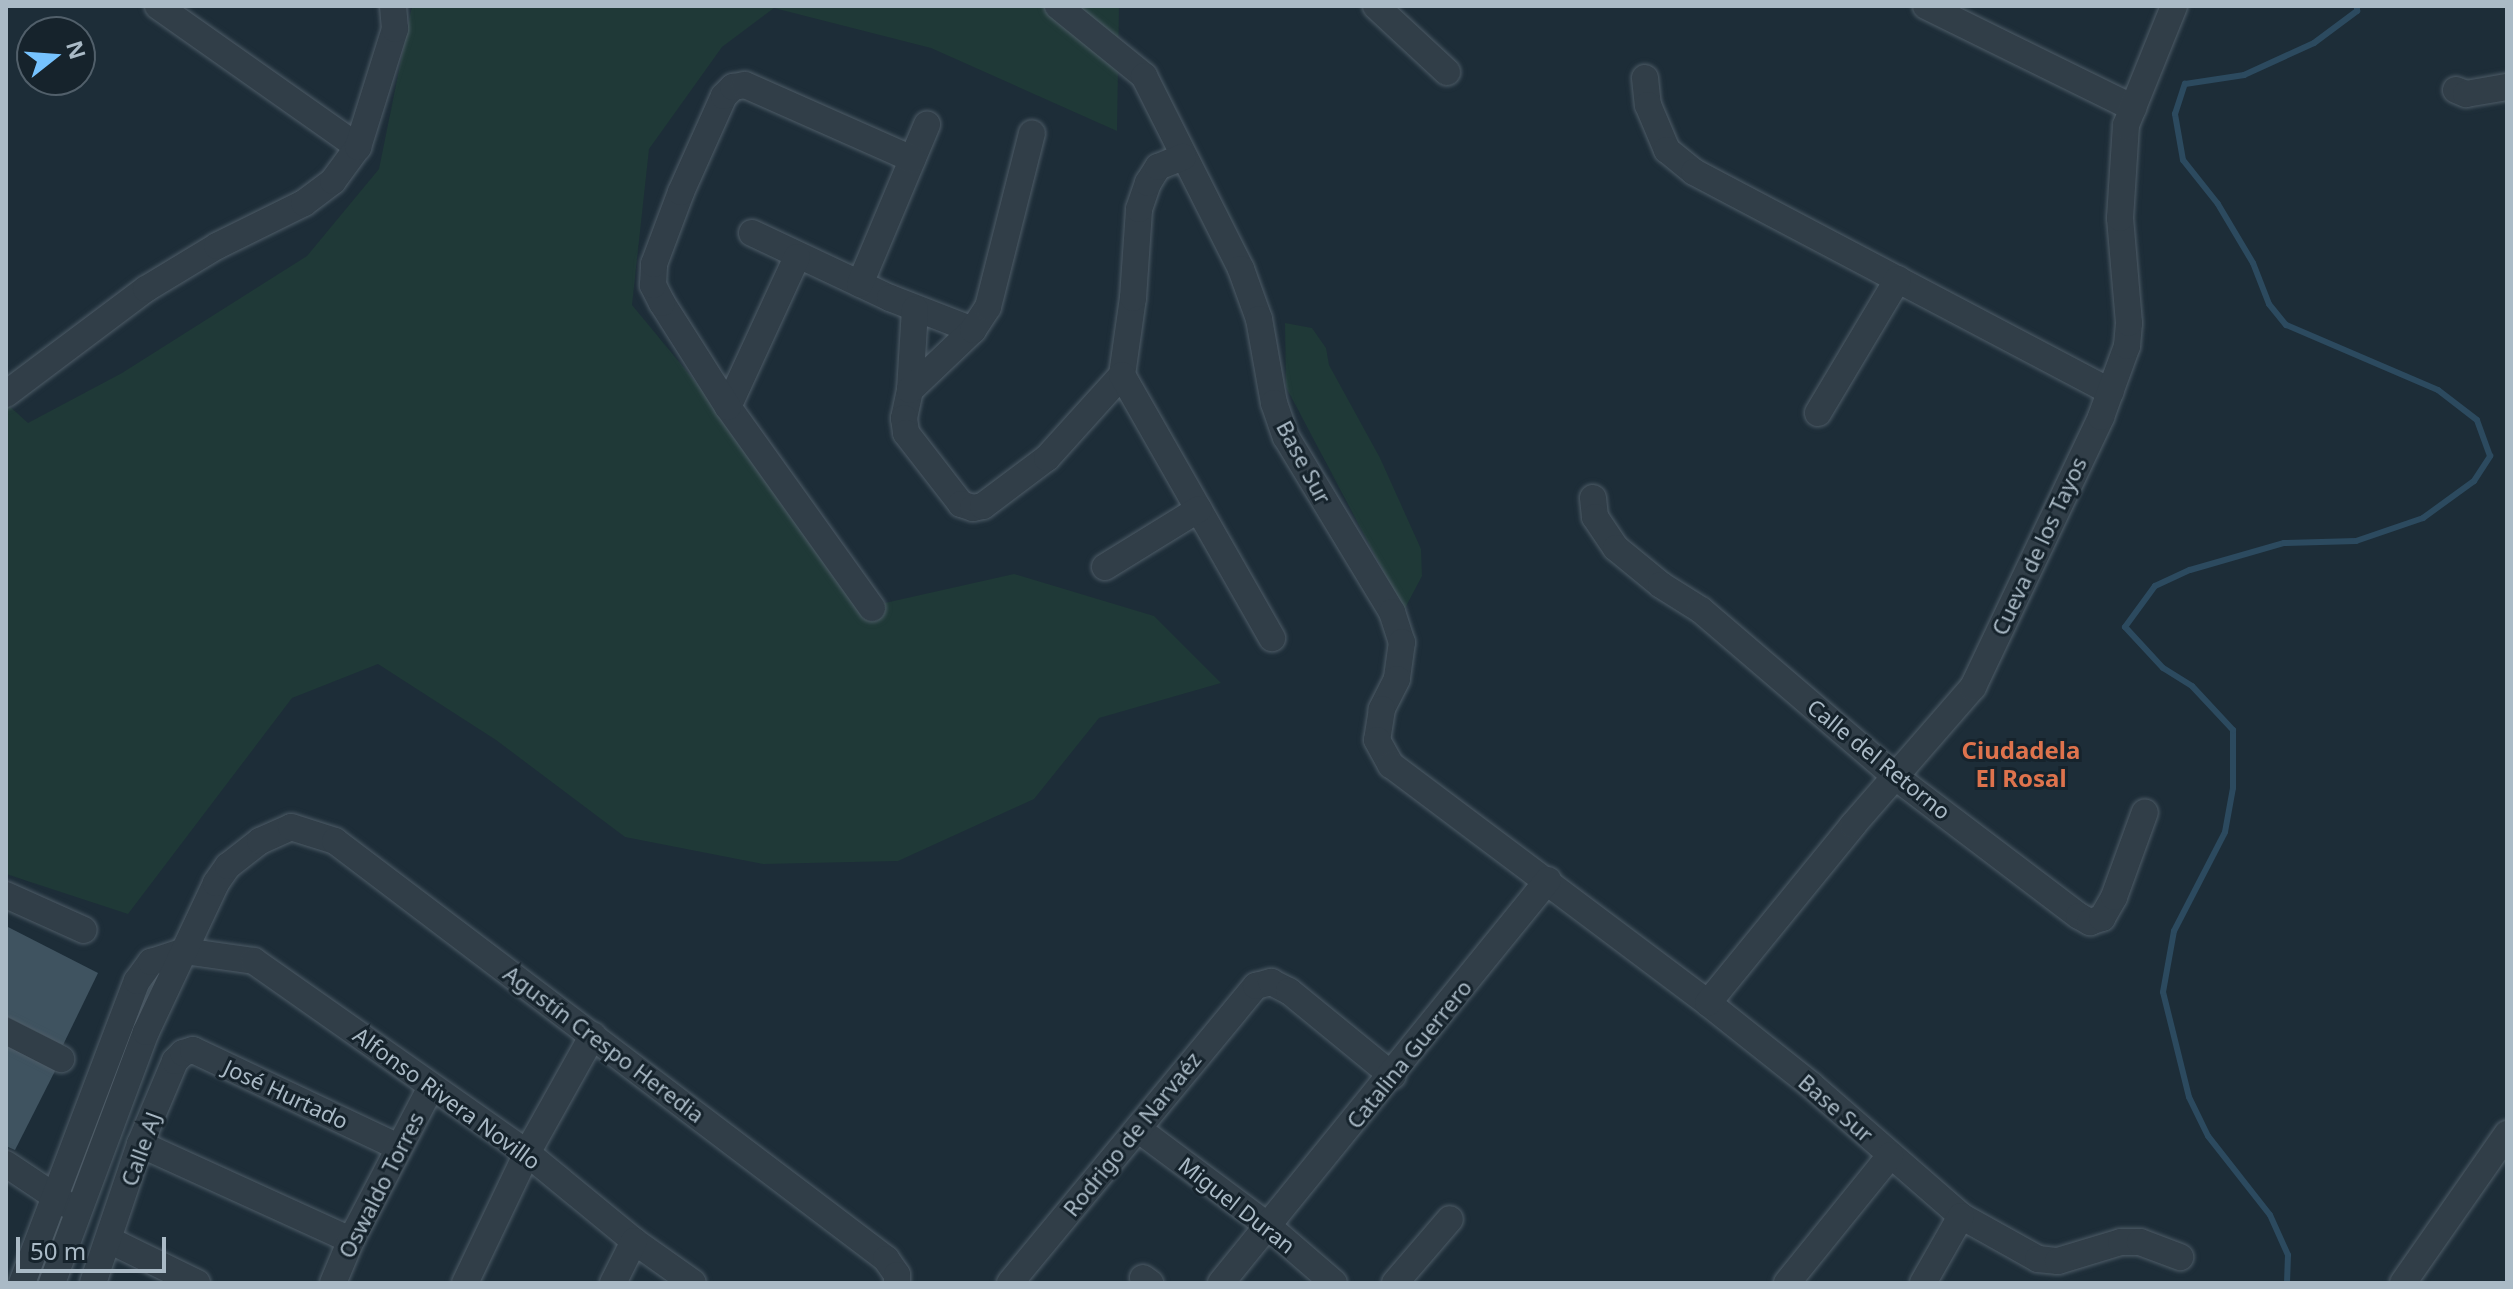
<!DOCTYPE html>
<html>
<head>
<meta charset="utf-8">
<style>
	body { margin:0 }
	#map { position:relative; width:2513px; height:1289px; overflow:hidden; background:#1d2d38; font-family:"Noto Sans",sans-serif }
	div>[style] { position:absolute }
	.green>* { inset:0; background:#1f3937 }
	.stream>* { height:6px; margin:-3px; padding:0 3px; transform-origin:3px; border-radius:3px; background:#2c4a5f }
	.building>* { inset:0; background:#3f5360 }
	.roads { filter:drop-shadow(0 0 2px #4e5c67) drop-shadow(0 0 2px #4e5c67) }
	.minor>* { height:26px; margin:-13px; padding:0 13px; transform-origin:13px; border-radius:13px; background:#313e48 }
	span { translate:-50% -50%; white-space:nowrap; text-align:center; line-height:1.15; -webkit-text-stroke:6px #16232c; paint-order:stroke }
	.street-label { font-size:22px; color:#aabac6 }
	.neighbourhood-label { font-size:24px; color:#de734d; font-weight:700 }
	.frame { position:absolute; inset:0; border:8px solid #aabac6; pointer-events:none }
	.north { position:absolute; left:16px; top:16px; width:80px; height:80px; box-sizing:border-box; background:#16232c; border:2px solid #515f6a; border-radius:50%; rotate:73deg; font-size:22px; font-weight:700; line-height:32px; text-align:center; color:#aabac6 }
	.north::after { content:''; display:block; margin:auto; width:28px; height:36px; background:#76c3ff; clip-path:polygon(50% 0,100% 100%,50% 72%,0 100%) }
	.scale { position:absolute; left:16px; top:1237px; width:150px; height:36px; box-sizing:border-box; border:4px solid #aabac6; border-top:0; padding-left:10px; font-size:24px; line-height:28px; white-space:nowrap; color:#aabac6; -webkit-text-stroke:6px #16232c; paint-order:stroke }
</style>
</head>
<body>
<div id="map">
	<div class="green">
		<div style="clip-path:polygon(412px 6px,1119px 6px,1117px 131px,931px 48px,774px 8px,722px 47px,649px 149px,632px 305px,747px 444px,867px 607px,1014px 574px,1154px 616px,1221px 683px,1099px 718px,1034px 799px,898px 861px,763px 864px,625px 837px,496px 740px,378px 664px,292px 698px,128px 914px,6px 874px,6px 403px,28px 423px,122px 373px,307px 256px,379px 169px)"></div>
		<div style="clip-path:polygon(1285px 323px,1312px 328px,1326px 348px,1329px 365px,1380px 458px,1421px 549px,1422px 576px,1404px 610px,1286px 387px)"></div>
	</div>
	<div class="stream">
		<div style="left:2287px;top:1283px;width:28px;rotate:-88deg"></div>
		<div style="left:2288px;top:1255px;width:44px;rotate:-114.2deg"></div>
		<div style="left:2270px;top:1215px;width:100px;rotate:-128.1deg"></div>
		<div style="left:2208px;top:1136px;width:43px;rotate:-116deg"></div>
		<div style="left:2189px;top:1097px;width:108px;rotate:-103.9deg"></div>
		<div style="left:2163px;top:992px;width:62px;rotate:-79.8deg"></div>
		<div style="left:2174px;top:931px;width:111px;rotate:-62.7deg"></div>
		<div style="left:2225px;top:832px;width:45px;rotate:-79.7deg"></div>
		<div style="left:2233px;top:788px;width:58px;rotate:-90deg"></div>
		<div style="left:2233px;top:730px;width:60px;rotate:-133deg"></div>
		<div style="left:2192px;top:686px;width:34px;rotate:-148deg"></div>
		<div style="left:2163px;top:668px;width:56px;rotate:-132.8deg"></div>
		<div style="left:2125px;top:627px;width:51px;rotate:-53.8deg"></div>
		<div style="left:2155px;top:586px;width:38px;rotate:-25deg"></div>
		<div style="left:2190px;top:570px;width:98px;rotate:-16deg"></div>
		<div style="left:2284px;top:543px;width:72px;rotate:-1.6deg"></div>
		<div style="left:2356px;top:541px;width:71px;rotate:-18.9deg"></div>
		<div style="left:2423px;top:518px;width:63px;rotate:-36deg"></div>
		<div style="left:2474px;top:481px;width:30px;rotate:-57deg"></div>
		<div style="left:2490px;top:456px;width:38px;rotate:-110deg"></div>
		<div style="left:2477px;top:420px;width:49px;rotate:-142.4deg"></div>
		<div style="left:2438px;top:390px;width:165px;rotate:-156.8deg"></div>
		<div style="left:2286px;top:325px;width:27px;rotate:-129deg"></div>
		<div style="left:2269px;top:304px;width:44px;rotate:-111.3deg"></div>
		<div style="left:2253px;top:263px;width:69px;rotate:-120.7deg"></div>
		<div style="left:2218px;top:204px;width:56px;rotate:-128.5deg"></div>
		<div style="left:2183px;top:160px;width:47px;rotate:-99.9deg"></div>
		<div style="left:2175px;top:114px;width:32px;rotate:-72deg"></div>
		<div style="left:2185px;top:84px;width:60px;rotate:-8.7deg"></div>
		<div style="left:2244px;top:75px;width:77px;rotate:-24.6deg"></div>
		<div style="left:2314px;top:43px;width:54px;rotate:-36.7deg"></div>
		<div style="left:2357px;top:11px;width:5px;rotate:-90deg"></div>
	</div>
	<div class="building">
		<div style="clip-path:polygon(6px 926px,98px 973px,63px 1045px,6px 1016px)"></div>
		<div style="clip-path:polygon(6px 1045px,56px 1069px,15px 1150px,6px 1146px)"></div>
	</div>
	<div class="roads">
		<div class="minor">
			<div style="left:158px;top:6px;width:245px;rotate:35.2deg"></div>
			<div style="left:1058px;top:6px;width:111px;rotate:39.1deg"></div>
			<div style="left:1144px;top:76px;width:216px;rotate:63.3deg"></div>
			<div style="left:1241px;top:269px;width:53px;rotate:70.2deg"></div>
			<div style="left:1259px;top:319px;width:85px;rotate:79.9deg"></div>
			<div style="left:1274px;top:403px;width:36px;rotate:71deg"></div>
			<div style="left:1286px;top:437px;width:205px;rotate:58.8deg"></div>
			<div style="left:1392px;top:612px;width:32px;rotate:72deg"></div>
			<div style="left:1402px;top:642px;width:37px;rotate:98deg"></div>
			<div style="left:1397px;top:679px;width:34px;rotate:117deg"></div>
			<div style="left:1382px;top:709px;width:31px;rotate:99deg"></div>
			<div style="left:1377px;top:740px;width:29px;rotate:61deg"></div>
			<div style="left:1391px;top:765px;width:396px;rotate:36.9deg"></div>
			<div style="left:1708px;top:1003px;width:132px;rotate:38.5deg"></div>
			<div style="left:1811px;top:1085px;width:199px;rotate:41.1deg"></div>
			<div style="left:1961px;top:1216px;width:88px;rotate:29.2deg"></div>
			<div style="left:2038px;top:1259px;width:20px;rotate:6deg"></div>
			<div style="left:2058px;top:1261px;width:66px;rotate:-16.8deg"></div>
			<div style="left:2121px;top:1242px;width:19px"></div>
			<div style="left:2140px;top:1242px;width:43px;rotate:20.6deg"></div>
			<div style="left:1376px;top:6px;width:97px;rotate:42.9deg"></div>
			<div style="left:1926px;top:6px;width:231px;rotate:26.2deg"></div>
			<div style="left:1645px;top:78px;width:27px;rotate:84deg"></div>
			<div style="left:1648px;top:105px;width:49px;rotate:67.1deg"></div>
			<div style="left:1667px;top:150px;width:35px;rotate:39deg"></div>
			<div style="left:1694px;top:172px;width:471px;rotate:27.8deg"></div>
			<div style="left:2456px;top:90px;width:11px;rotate:22deg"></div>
			<div style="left:2466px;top:94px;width:42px;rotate:-9.7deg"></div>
			<div style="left:752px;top:233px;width:153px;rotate:25.2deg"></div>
			<div style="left:890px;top:298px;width:89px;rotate:21.1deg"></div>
			<div style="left:860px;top:284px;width:173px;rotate:-67.2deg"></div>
			<div style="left:915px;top:309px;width:81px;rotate:93.5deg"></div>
			<div style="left:910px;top:390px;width:29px;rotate:102deg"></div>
			<div style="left:904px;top:418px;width:15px;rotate:82deg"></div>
			<div style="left:906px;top:433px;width:90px;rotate:52.2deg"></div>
			<div style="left:961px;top:504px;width:13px;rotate:18deg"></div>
			<div style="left:973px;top:508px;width:10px;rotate:-11deg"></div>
			<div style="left:983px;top:506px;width:80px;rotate:-36.9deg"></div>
			<div style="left:1047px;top:458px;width:112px;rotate:-47.9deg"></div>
			<div style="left:1122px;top:375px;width:78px;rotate:-81.9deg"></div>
			<div style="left:1133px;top:298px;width:89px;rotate:-86.1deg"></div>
			<div style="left:1139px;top:209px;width:28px;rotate:-71deg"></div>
			<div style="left:1148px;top:183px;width:19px;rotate:-58deg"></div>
			<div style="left:1158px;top:167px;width:27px;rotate:-22deg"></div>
			<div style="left:1122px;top:375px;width:303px;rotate:60.3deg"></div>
			<div style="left:910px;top:390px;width:87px;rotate:-43.6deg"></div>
			<div style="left:973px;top:330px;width:27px;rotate:-57deg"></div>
			<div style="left:988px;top:307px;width:179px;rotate:-75.8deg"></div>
			<div style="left:6px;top:394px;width:175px;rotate:-36.9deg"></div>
			<div style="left:146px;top:289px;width:83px;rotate:-31.2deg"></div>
			<div style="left:217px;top:246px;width:97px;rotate:-26.3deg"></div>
			<div style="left:304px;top:203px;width:36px;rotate:-37deg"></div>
			<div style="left:333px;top:181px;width:42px;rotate:-53.7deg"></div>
			<div style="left:358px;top:147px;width:124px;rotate:-72.6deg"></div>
			<div style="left:395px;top:29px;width:23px;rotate:-95deg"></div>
			<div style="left:728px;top:407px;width:165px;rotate:-65.3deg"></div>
			<div style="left:1818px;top:413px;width:156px;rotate:-59.2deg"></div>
			<div style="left:1593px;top:498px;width:19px;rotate:84deg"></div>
			<div style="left:1595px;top:517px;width:37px;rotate:56deg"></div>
			<div style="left:1616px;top:548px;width:58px;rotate:39.4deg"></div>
			<div style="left:1661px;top:585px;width:47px;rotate:32deg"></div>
			<div style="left:1701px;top:610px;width:258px;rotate:40.6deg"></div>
			<div style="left:1897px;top:778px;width:228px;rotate:37.2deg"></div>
			<div style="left:2079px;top:916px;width:13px;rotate:29deg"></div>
			<div style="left:2090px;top:922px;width:13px;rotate:-18deg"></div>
			<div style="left:2102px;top:918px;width:24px;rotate:-60deg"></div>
			<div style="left:2114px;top:897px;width:90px;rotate:-70deg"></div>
			<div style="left:1105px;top:567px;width:110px;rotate:-31.7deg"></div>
			<div style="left:872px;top:608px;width:247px;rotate:-125.6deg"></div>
			<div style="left:728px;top:407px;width:123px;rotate:-122.4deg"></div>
			<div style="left:662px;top:303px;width:20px;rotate:-117deg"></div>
			<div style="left:653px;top:285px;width:21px;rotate:-87deg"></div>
			<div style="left:654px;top:264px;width:77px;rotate:-69.4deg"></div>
			<div style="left:681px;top:192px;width:105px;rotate:-65.9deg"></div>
			<div style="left:724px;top:96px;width:13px;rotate:-45deg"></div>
			<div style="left:733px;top:87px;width:12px;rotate:-9deg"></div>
			<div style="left:745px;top:85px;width:183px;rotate:23.9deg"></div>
			<div style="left:6px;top:895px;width:85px;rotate:24.2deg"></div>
			<div style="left:1708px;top:1003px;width:230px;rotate:-50.8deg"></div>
			<div style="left:1853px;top:825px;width:183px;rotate:-49deg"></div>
			<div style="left:1973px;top:687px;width:299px;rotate:-64.6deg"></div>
			<div style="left:2101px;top:417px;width:76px;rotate:-69.9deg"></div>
			<div style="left:2127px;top:346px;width:23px;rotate:-85deg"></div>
			<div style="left:2129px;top:323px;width:105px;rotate:-94.9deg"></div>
			<div style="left:2120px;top:218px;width:93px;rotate:-86.3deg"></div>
			<div style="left:2126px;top:125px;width:128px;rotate:-68deg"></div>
			<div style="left:6px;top:1031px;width:62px;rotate:27deg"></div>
			<div style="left:1138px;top:1129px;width:162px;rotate:36.7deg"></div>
			<div style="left:1268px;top:1226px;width:87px;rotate:40.8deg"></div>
			<div style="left:140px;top:1144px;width:232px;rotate:24.5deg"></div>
			<div style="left:6px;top:1164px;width:72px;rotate:33.7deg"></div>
			<div style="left:109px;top:1240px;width:98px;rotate:26deg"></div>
			<div style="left:1143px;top:1278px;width:9px;rotate:36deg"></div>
			<div style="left:22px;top:1283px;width:323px;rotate:-69.2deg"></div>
			<div style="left:137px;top:981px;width:24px;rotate:-54deg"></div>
			<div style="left:151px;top:962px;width:35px;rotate:-18deg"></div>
			<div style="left:184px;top:951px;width:71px;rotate:8.1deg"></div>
			<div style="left:254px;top:961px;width:334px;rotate:35.1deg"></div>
			<div style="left:527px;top:1153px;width:139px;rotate:39.4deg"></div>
			<div style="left:634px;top:1241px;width:72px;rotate:35.4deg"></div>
			<div style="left:52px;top:1283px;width:268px;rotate:-69.5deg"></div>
			<div style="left:146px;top:1032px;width:165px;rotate:-64.8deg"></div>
			<div style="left:216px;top:883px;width:21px;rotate:-55deg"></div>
			<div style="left:228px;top:866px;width:41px;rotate:-38deg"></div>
			<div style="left:260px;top:841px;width:34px;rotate:-24deg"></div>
			<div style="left:291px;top:827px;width:46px;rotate:17.7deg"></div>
			<div style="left:335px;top:841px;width:692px;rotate:37.18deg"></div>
			<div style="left:886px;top:1259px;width:19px;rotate:55deg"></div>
			<div style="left:897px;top:1275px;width:8px;rotate:90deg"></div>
			<div style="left:93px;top:1283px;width:147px;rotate:-71.3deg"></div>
			<div style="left:140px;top:1144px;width:90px;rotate:-67.1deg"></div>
			<div style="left:175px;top:1061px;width:11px;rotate:-45deg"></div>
			<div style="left:183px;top:1053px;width:10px;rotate:-17deg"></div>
			<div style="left:193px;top:1050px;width:227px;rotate:25.3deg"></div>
			<div style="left:333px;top:1283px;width:47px;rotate:-67.3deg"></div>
			<div style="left:351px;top:1240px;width:173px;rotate:-62.4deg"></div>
			<div style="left:465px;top:1283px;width:144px;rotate:-64.5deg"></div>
			<div style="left:527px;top:1153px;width:135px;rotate:-60.8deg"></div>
			<div style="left:613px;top:1283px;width:47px;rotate:-63.4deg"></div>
			<div style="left:1010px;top:1283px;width:386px;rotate:-50.4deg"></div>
			<div style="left:1256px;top:986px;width:16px;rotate:-15deg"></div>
			<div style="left:1271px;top:982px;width:20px;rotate:27deg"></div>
			<div style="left:1289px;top:991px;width:134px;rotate:39.3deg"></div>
			<div style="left:1221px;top:1283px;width:519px;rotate:-50.94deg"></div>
			<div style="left:1395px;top:1283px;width:84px;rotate:-49.3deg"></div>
			<div style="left:1787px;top:1283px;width:164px;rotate:-51deg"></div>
			<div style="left:1923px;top:1283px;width:77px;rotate:-60.4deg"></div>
			<div style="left:2403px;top:1283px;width:182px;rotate:-55.1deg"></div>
		</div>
	</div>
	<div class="street-label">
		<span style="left:1304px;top:462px;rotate:62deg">Base Sur</span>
		<span style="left:2039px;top:546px;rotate:-65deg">Cueva de los Tayos</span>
		<span style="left:1879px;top:759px;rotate:39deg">Calle del Retorno</span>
		<span style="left:604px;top:1044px;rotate:37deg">Agustín Crespo Heredia</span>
		<span style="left:1409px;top:1054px;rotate:-51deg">Catalina Guerrero</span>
		<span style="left:286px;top:1094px;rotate:25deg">José Hurtado</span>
		<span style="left:447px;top:1098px;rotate:36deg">Alfonso Rivera Novillo</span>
		<span style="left:1836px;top:1108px;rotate:41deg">Base Sur</span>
		<span style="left:1132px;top:1134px;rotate:-51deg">Rodrigo de Narvaéz</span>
		<span style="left:141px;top:1149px;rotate:-70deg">Calle AJ</span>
		<span style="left:381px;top:1185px;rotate:-63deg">Oswaldo Torres</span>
		<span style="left:1237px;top:1205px;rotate:38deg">Miguel Duran</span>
	</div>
	<div class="neighbourhood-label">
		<span style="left:2021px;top:764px">Ciudadela<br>El Rosal</span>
	</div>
	<div class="frame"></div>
	<div class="north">N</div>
	<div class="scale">50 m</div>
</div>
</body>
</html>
